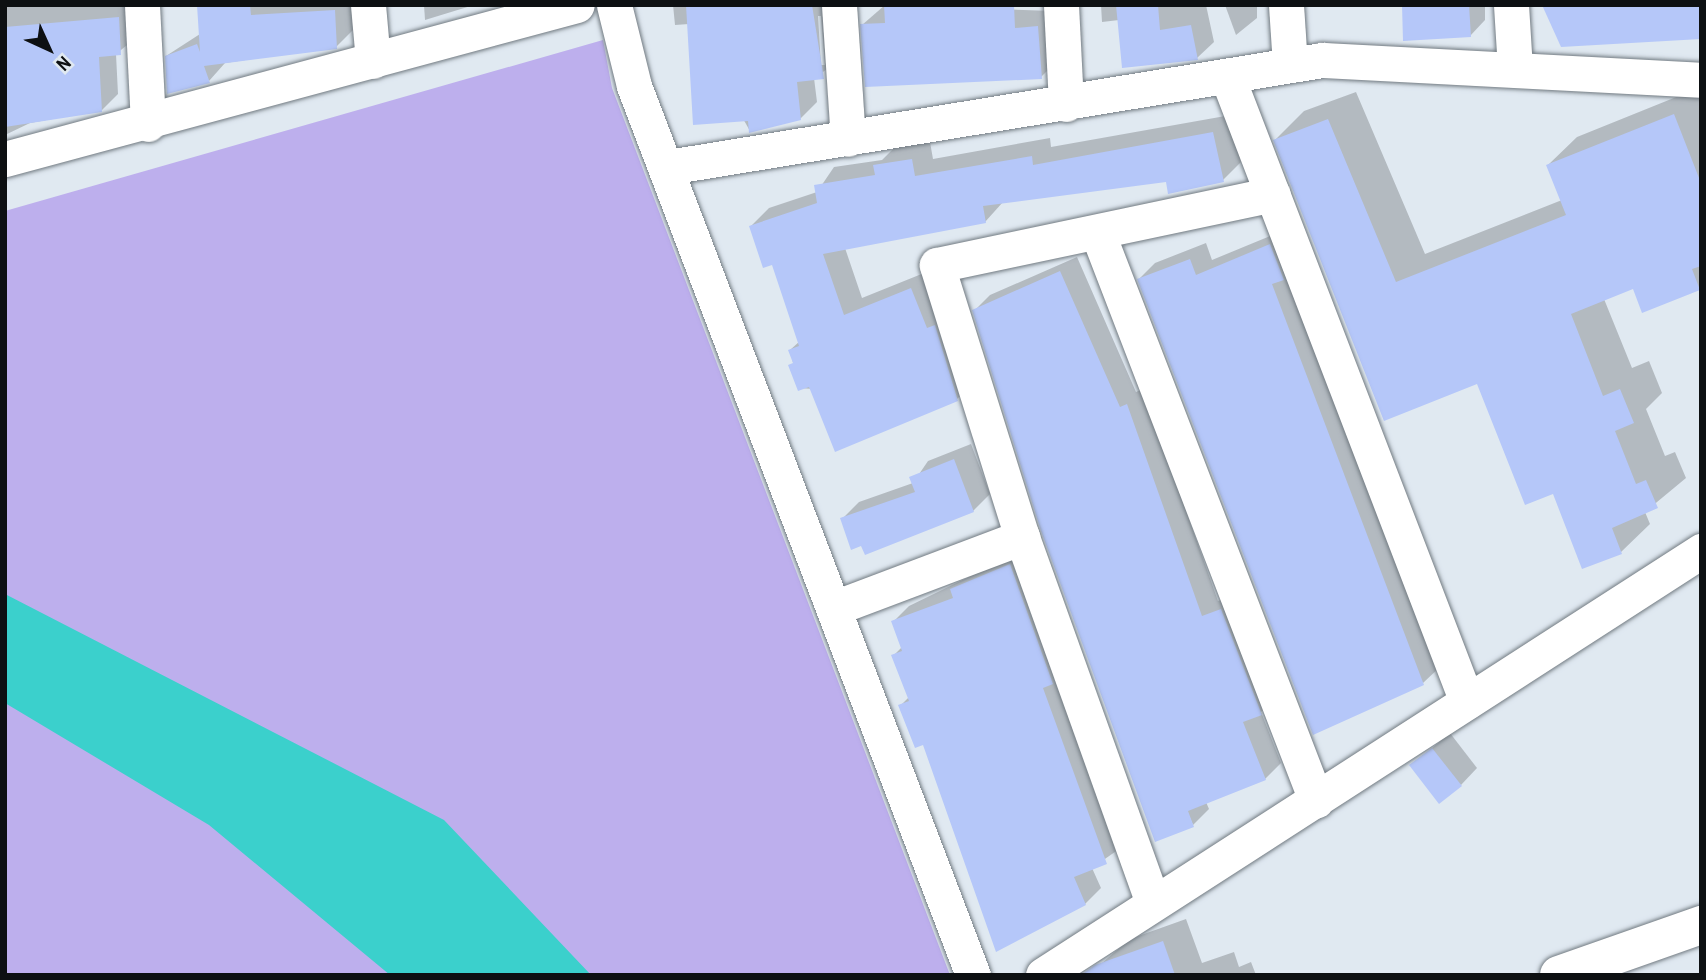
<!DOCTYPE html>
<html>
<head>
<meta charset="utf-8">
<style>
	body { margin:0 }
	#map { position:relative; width:1706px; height:980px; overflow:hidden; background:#e0e9f1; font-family:"Archivo Narrow",sans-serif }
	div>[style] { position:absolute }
	.green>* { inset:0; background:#bdafed }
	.water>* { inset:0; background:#3bd0cc }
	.shadow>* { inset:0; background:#0003 }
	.building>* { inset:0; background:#b5c7f9 }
	.roads { filter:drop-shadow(0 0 2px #717a81) drop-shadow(0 0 2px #717a81) }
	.minor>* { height:35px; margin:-17.5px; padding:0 17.5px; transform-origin:17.5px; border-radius:17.5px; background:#fff }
	.tertiary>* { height:38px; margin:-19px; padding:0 19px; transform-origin:19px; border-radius:19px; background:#fff }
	span { translate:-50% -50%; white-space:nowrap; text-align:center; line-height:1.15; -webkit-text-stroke:5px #e0e9f1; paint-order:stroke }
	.frame { position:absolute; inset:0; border:7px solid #0d1012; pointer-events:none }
	.north { position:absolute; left:14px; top:14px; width:70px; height:70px; -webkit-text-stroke:5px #e0e9f1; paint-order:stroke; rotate:135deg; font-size:19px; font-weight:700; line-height:28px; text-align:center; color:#0d1012 }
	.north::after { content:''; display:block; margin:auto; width:24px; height:32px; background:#0d1012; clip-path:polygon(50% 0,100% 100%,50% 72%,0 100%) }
</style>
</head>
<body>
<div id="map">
	<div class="green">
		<div style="clip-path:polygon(603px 40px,612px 88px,950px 975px,5px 975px,5px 211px)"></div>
	</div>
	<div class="water">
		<div style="clip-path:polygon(5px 594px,444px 820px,591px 975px,390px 975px,209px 825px,5px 703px)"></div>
	</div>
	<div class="shadow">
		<div style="clip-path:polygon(5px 5px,137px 5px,137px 37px,116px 54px,118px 94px,102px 110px,30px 123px,5px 135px)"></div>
		<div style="clip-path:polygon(198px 5px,352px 5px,353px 30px,336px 47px,225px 63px,209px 81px,166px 56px,200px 34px)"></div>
		<div style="clip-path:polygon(424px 5px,474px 5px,425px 20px)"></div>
		<div style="clip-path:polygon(evenodd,673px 5px,830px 5px,839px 61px,814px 78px,817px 102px,800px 119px,750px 131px,689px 24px,675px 25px,673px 5px,818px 16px,821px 16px,825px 65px,821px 65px,818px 16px)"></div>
		<div style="clip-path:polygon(885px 5px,1054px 11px,1058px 60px,1041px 77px,862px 25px)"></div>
		<div style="clip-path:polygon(1101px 5px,1206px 5px,1214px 42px,1197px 58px,1119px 20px,1102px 22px)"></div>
		<div style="clip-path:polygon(1225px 5px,1257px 5px,1257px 18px,1236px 35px)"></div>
		<div style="clip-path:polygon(1404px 5px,1485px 5px,1485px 20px,1470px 36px)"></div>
		<div style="clip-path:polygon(1701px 87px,1701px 287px,1634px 287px,1604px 299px,1632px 368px,1649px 361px,1662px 393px,1646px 409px,1665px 456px,1675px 452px,1686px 478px,1645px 512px,1650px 524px,1621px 552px,1554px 492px,1478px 381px,1275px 140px,1304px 111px,1356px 92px,1425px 254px,1562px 200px,1548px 165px,1577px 137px)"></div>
		<div style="clip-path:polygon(1231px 115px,1241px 162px,1223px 180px,1167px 180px,1003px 202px,985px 222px,845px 248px,862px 298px,929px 271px,976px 381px,957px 399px,799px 388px,790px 350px,800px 341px,773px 263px,751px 226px,769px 208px,817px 192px,834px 167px,882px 160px,894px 148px,930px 142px,933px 159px,1050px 138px,1051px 147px)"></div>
		<div style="clip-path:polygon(1287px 229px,1440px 667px,1423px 683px,1314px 733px,1139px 279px,1155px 263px,1206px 243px,1212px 260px)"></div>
		<div style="clip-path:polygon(1077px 257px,1136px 392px,1143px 389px,1218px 601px,1237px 594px,1277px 697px,1261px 712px,1281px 763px,1265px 779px,1206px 802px,1209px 809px,1193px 825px,974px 311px,990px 295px)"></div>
		<div style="clip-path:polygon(971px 444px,990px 494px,973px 511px,862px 544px,842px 519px,859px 502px,913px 483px,928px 461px)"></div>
		<div style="clip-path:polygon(1026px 549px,1122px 847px,1092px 868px,1101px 888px,1085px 904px,924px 742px,900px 706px,909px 697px,893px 656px,902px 647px,893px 622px,909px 606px)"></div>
		<div style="clip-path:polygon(1450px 733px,1477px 768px,1461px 785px,1412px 765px)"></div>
		<div style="clip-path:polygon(1186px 919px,1202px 963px,1234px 952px,1239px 967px,1251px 962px,1256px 975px,1088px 975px,1130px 939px)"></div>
	</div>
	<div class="building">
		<div style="clip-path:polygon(197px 5px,250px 5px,251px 15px,335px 10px,337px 49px,204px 66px,210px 83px,167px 94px,165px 56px,197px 44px,200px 52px)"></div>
		<div style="clip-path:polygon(686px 5px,812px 5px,824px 79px,797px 82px,801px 120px,749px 133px,748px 121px,693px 125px)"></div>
		<div style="clip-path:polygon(884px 5px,1014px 5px,1015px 28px,1038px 26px,1042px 79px,865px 87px,860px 24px,885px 23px)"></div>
		<div style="clip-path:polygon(1116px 5px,1158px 5px,1160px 30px,1191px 25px,1198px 60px,1122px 68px)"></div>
		<div style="clip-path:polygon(1402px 5px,1469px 5px,1471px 37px,1403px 41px)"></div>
		<div style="clip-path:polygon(1542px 5px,1701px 5px,1701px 39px,1561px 47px)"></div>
		<div style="clip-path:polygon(119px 17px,121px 55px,99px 57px,102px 112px,5px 127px,5px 27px)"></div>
		<div style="clip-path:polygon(1674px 114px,1701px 183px,1701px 266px,1692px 269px,1700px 290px,1642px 313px,1633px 289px,1571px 314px,1603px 396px,1620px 389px,1634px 423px,1615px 431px,1636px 484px,1646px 480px,1658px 508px,1612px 528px,1622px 554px,1582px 569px,1553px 494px,1525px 505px,1477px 384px,1384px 421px,1273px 140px,1328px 119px,1396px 282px,1566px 215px,1546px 165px)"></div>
		<div style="clip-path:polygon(1213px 132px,1224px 182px,1168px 194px,1166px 182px,983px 206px,986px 223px,823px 254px,844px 315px,911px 288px,927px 328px,935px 325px,958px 401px,835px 452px,809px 387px,798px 391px,788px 365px,793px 363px,788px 350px,799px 346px,772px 265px,763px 268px,749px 226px,817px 203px,814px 185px,875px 175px,873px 165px,912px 159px,915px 176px,1032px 156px,1033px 165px)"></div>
		<div style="clip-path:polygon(1270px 244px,1284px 280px,1272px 284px,1424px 685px,1313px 735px,1137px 279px,1190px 259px,1196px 275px)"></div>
		<div style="clip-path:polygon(1060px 271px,1120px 407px,1127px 404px,1202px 616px,1221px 609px,1262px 715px,1243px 722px,1266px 780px,1188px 811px,1194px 827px,1155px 842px,1041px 531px,972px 310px)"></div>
		<div style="clip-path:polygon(954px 459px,974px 512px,865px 555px,861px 546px,851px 550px,840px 518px,915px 492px,909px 477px)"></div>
		<div style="clip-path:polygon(1010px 564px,1053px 684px,1043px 688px,1107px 864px,1074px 877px,1086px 905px,996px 952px,923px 745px,915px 748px,898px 705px,909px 701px,891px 655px,902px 651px,891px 621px,953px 598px,950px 589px)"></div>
		<div style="clip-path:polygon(1432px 748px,1462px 786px,1439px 804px,1409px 765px)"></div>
		<div style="clip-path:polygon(1163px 941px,1175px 975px,1081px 975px,1095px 965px)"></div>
	</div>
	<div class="roads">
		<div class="minor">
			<div style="left:142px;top:5px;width:119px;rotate:87.1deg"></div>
			<div style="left:368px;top:5px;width:56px;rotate:84.9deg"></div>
			<div style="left:614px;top:5px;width:83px;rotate:76.1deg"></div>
			<div style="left:634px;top:86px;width:951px;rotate:69.13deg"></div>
			<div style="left:839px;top:5px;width:134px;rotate:86.2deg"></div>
			<div style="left:1061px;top:5px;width:99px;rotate:87.1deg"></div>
			<div style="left:1286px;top:5px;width:60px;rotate:86.2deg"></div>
			<div style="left:1511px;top:5px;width:64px;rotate:86.4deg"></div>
			<div style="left:1227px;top:76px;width:670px;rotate:69.02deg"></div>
			<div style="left:5px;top:159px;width:592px;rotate:-15.07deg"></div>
			<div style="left:668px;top:167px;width:663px;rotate:-9.29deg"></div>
			<div style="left:1322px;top:60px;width:380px;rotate:3deg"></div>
			<div style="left:1098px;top:234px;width:607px;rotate:68.94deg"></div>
			<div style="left:837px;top:607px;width:198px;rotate:-20.7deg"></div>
			<div style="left:1153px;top:903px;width:389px;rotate:-109.7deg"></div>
			<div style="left:1022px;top:537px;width:285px;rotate:-107.4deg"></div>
			<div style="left:937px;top:265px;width:343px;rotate:-11.9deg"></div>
			<div style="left:1043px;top:975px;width:783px;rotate:-32.8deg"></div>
		</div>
		<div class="tertiary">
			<div style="left:1559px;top:975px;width:151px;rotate:-19.4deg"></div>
		</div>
	</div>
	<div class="frame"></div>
	<div class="north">N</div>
</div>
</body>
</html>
